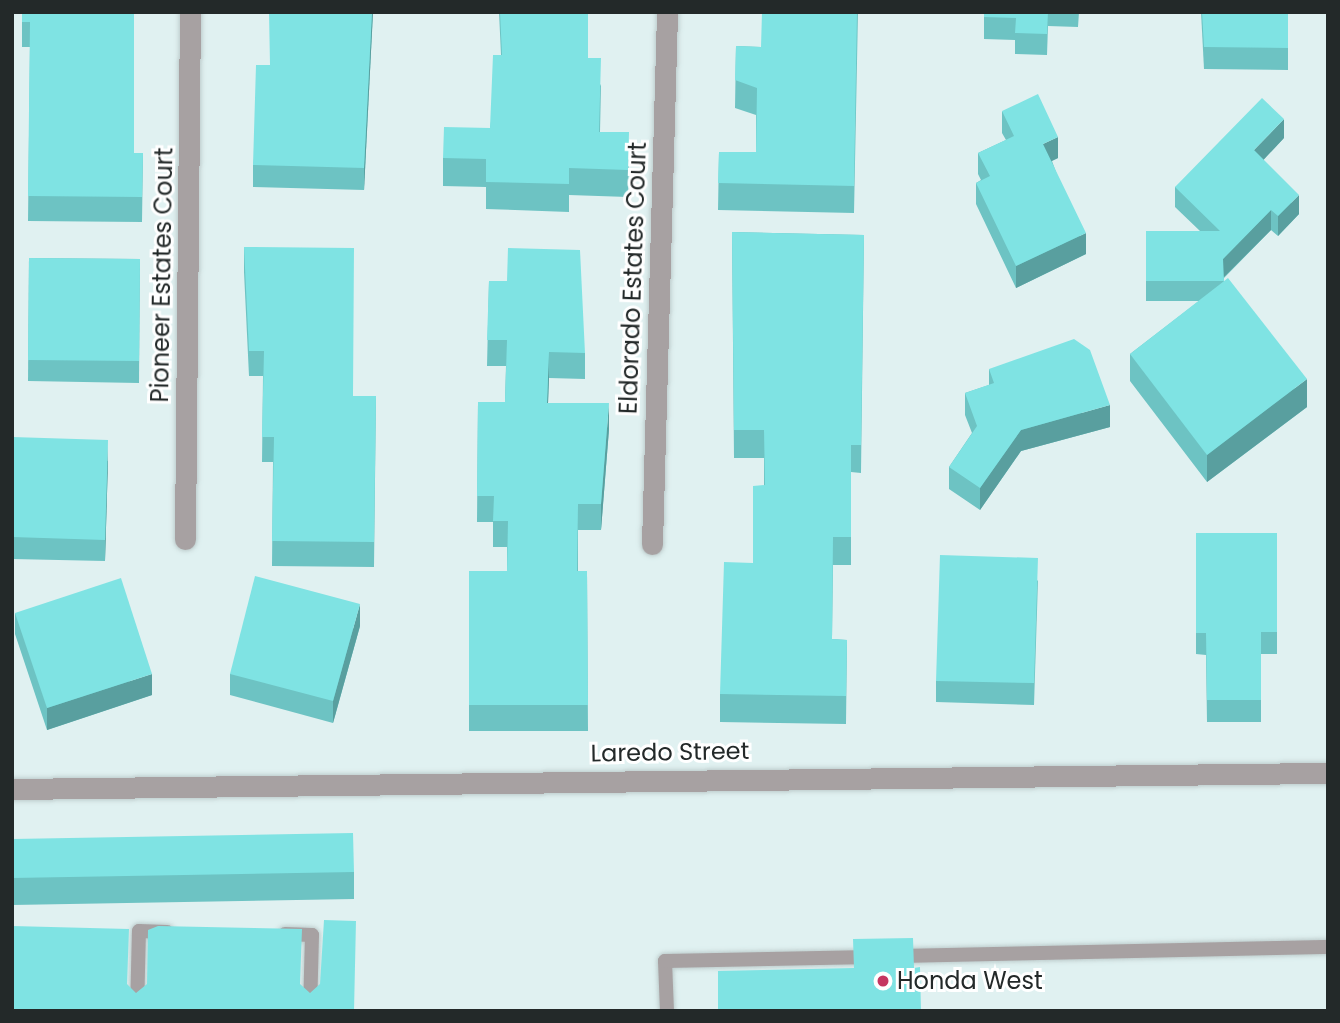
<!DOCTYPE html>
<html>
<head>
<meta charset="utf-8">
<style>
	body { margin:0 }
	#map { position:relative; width:1340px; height:1023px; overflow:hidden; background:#e0f1f1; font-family:Poppins,sans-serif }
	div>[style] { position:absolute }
	.roads { filter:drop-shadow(0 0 2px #becdcd) drop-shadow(0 0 2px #becdcd) }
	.lane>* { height:14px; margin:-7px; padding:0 7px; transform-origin:7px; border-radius:7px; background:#a7a1a2 }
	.street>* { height:21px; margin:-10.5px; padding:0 10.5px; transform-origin:10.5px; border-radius:10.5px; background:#a7a1a2 }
	.wall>* { inset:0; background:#6dc3c3 }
	.shaded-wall>* { inset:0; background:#599f9f }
	.building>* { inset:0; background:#7fe3e3 }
	.dots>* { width:19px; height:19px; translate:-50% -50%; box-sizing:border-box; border:4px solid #fff; border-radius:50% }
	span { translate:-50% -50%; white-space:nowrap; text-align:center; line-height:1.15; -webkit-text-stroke:6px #fff; paint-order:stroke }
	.street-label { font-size:24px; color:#232929 }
	.poi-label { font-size:24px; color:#232929 }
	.left { translate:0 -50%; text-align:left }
	.frame { position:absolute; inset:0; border:14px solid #232929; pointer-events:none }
</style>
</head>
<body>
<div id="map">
	<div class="roads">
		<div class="lane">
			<div style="left:285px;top:934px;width:27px;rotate:2deg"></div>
			<div style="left:312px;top:935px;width:76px;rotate:91.5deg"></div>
			<div style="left:895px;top:956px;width:433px;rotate:-1.2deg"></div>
			<div style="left:137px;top:1011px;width:80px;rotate:-88.6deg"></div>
			<div style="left:139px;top:931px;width:28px;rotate:2deg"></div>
			<div style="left:667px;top:1011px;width:50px;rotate:-92.3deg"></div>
			<div style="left:665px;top:961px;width:206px;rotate:-1.1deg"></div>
		</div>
		<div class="street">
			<div style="left:185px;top:539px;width:527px;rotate:-89.46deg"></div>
			<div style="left:652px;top:544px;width:532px;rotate:-88.38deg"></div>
			<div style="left:12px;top:789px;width:1316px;rotate:-0.7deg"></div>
		</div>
	</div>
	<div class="wall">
		<div style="clip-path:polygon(22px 12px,134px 153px,143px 153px,142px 222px,28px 221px,30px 47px,22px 47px)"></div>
		<div style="clip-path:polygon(373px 12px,364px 190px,253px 187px,253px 165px,270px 65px)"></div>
		<div style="clip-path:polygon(499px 12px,588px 12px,588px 58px,601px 86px,600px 132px,629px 160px,628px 197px,569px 195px,569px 212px,486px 209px,486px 187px,443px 186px,443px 158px,490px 128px,501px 55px)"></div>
		<div style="clip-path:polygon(858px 12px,854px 213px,718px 210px,719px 152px,756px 152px,756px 115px,735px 108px,736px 46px,761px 47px)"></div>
		<div style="clip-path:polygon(984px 12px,1079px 12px,1078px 27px,1048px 26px,1047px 55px,1015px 54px,1015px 40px,984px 39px)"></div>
		<div style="clip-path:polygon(1201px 12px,1288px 12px,1288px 70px,1204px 69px)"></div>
		<div style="clip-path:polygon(1002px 111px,1058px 158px,1052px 161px,1086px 254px,1016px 288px,976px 204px,976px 183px,981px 180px,978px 174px,978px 153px,1006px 140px,1002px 133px)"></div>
		<div style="clip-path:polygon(1284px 138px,1263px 160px,1299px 214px,1278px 236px,1271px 230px,1224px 278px,1224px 282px,1307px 407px,1207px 482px,1130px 381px,1130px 354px,1199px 301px,1146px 301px,1146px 231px,1200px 231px,1175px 207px,1175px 187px)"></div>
		<div style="clip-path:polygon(732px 232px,864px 235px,861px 473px,851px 472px,851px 565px,833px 565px,832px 639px,847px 640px,846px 724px,720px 722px,720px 694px,753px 563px,764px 485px,764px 458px,734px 458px)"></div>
		<div style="clip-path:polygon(244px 247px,353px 396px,376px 396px,374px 567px,272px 566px,273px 462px,262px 462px,263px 376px,249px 376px,244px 272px)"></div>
		<div style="clip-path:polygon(29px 258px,140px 259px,139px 383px,28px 381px)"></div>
		<div style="clip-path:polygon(489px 281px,585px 353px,585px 379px,549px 378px,548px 403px,609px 429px,601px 530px,578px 530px,578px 571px,587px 571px,588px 731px,469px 731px,469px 571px,507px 571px,507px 547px,493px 547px,493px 522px,477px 522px,478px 402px,505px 402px,506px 366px,487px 366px)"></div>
		<div style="clip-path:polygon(989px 369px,1110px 427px,1021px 451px,980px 510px,949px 489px,949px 467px,972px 433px,965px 415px,965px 393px,989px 385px)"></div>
		<div style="clip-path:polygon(12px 437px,108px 461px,105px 561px,12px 559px)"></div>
		<div style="clip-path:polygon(1196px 533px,1277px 533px,1277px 654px,1261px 654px,1261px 722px,1207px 722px,1206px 655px,1196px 654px)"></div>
		<div style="clip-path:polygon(1038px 580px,1034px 705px,936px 702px,936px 681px)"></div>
		<div style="clip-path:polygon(15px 613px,152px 695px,47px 730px,15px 634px)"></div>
		<div style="clip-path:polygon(360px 626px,333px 723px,230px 695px,230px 674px)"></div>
		<div style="clip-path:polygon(12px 839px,354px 872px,354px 899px,12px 905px)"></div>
	</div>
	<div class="shaded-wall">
		<div style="clip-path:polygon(372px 12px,373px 12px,364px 190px,364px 168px)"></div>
		<div style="clip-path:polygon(1284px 119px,1284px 138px,1254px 170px,1254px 150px)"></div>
		<div style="clip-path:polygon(1058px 137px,1058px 158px,1043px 165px,1043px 144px)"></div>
		<div style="clip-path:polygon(1299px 195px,1299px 214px,1278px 236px,1278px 216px)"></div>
		<div style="clip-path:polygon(1271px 210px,1271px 230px,1223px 278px,1223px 259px)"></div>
		<div style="clip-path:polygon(1086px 233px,1086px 254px,1016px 288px,1016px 266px)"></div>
		<div style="clip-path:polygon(549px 352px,549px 378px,547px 429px,547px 403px)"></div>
		<div style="clip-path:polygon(1307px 379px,1307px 407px,1207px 482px,1207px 455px)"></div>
		<div style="clip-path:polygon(609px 403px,609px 429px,601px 530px,601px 504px)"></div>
		<div style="clip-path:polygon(1110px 405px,1110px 427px,1021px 451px,980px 510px,980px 488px,1021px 430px)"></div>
		<div style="clip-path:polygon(108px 440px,108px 461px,105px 561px,105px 540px)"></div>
		<div style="clip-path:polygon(360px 604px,360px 626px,333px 723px,333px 701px)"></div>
		<div style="clip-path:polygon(152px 674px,152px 695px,47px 730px,47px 708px)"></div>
	</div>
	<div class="building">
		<div style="clip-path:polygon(22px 12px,134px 12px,134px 153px,143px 153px,142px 197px,28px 196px,30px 22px,22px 22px)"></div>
		<div style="clip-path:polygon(269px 12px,372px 12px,364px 168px,253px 165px,256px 65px,270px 65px)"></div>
		<div style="clip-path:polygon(500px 12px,588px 12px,588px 58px,601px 58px,599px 132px,629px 132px,628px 170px,569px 168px,569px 184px,486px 182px,486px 159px,443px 158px,444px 127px,490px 128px,493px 55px,502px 55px)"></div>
		<div style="clip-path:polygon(762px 12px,857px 12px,854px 186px,718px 183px,719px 152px,756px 152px,757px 88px,735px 80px,736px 46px,761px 47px)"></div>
		<div style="clip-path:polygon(984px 12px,1048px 12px,1047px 34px,1015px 33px,1016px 18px,984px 17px)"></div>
		<div style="clip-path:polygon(1202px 12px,1288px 12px,1288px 48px,1204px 47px)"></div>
		<div style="clip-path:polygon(1038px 94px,1058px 137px,1043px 144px,1086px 233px,1016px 266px,976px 183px,990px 176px,978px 153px,1014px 136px,1002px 111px)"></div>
		<div style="clip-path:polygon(1262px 98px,1284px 119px,1254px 150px,1299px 195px,1278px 216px,1271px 210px,1223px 259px,1224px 281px,1146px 281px,1146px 231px,1220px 231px,1175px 187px)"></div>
		<div style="clip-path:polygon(732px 232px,864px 235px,861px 445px,851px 445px,851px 537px,833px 537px,832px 639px,847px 640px,846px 696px,720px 694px,724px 562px,753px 563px,753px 486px,765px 485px,764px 430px,734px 430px)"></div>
		<div style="clip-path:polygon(244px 247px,354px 248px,353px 396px,376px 396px,374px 542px,272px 541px,274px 437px,262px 437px,264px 351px,249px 351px)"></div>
		<div style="clip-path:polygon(508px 248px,580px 250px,585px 353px,549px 352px,547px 403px,609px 403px,601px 504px,578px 504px,577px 571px,587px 571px,588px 705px,469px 705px,469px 571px,507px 571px,508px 521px,493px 521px,494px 496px,477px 496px,478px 402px,505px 402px,507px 340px,487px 340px,489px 281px,507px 281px)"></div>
		<div style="clip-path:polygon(29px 258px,140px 259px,139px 361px,28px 360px)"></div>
		<div style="clip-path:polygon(1228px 278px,1307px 379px,1207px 455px,1130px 354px)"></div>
		<div style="clip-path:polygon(1074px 339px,1090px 350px,1110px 405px,1021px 430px,980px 488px,949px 467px,977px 426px,965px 393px,994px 383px,989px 369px)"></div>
		<div style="clip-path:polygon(12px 437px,108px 440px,105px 540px,12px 537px)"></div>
		<div style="clip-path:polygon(1196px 533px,1277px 533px,1277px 632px,1261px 632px,1261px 700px,1207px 700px,1206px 633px,1196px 633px)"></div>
		<div style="clip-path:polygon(940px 555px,1038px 558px,1034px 683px,936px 681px)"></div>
		<div style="clip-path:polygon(255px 576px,360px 604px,333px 701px,230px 674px)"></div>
		<div style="clip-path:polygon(121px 578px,152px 674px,47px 708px,15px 613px)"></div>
		<div style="clip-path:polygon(353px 833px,354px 872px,12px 878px,12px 839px)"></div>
		<div style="clip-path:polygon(324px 920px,356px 921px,354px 1011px,12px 1011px,12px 926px,129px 929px,127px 984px,136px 993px,147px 984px,148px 930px,158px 926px,302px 929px,300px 984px,310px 993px,320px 984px)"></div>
		<div style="clip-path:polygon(913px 938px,914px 968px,920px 967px,921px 1011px,718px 1011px,718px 971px,854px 968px,853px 939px)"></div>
	</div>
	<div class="dots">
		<div style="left:883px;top:981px;background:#c53660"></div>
	</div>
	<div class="street-label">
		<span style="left:162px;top:275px;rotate:-89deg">Pioneer Estates Court</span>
		<span style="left:633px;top:278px;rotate:-88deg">Eldorado Estates Court</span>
		<span style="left:670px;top:752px;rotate:-1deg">Laredo Street</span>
	</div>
	<div class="poi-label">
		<span class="left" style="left:897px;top:981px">Honda West</span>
	</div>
	<div class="frame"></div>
</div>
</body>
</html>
